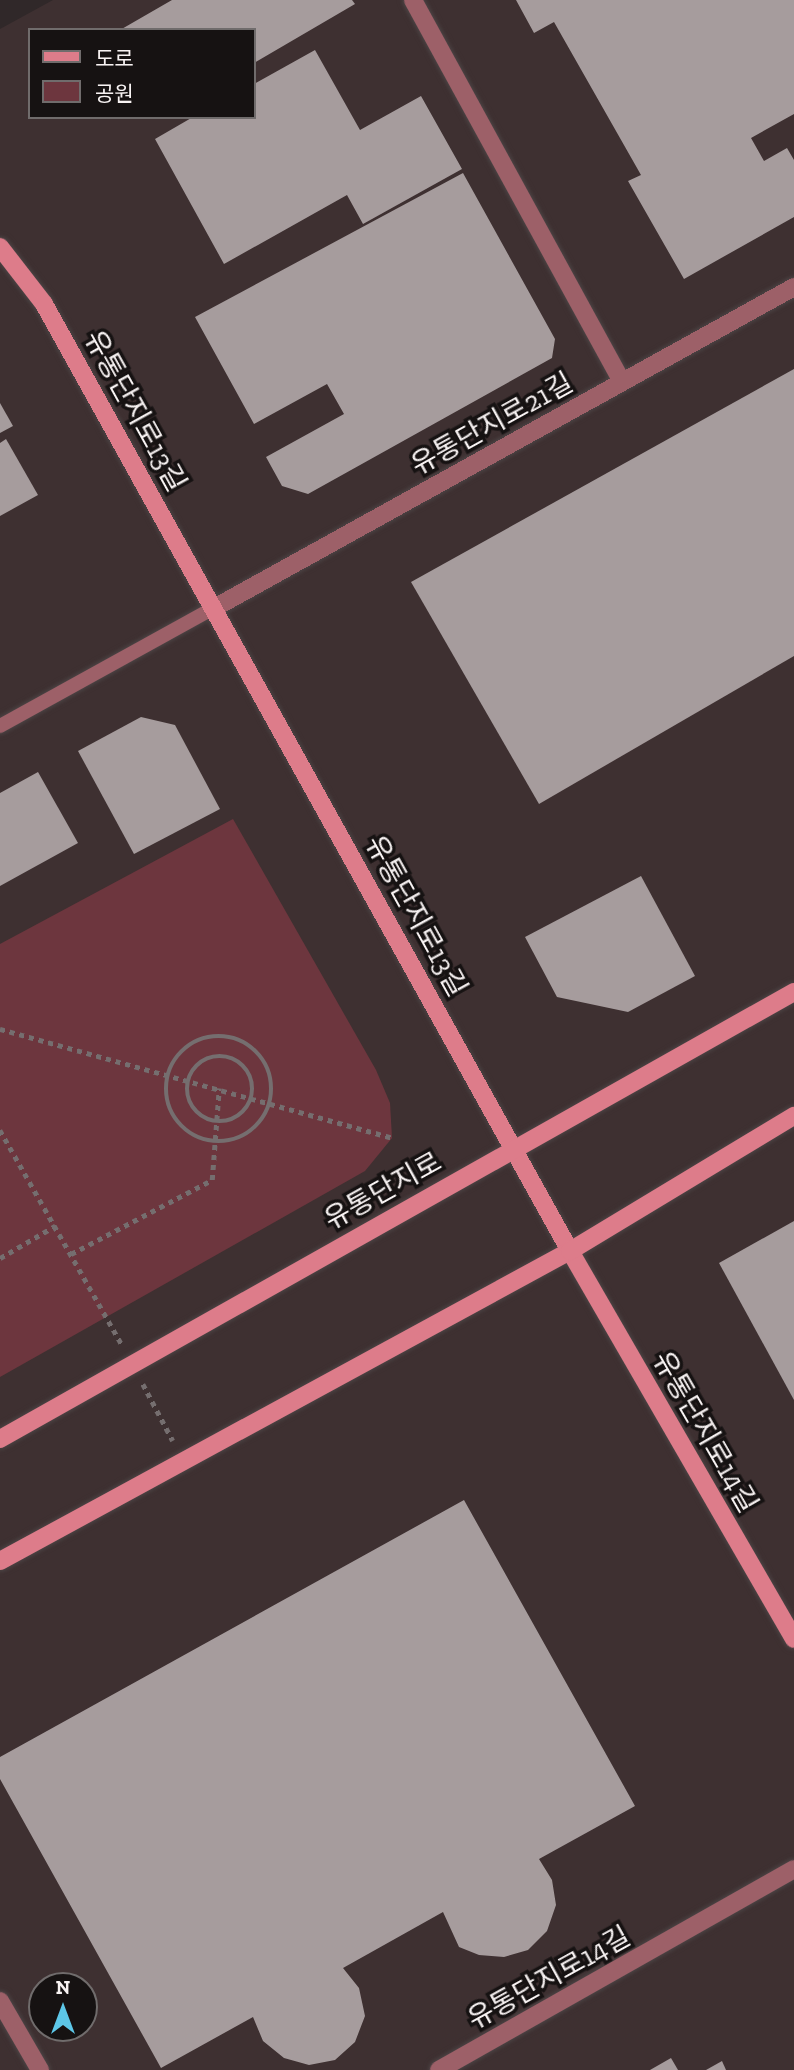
<!DOCTYPE html>
<html>
<head>
<meta charset="utf-8">
<style>
	body { margin:0 }
	#map { position:relative; width:794px; height:2070px; overflow:hidden; background:#302829; font-family:"Zilla Slab","Noto Sans KR",serif }
	div>[style] { position:absolute }
	.built>* { inset:0; background:#3e3031 }
	.green>* { inset:0; background:#6d363e }
	.building>* { inset:0; background:#a69c9d }
	.path>* { height:4.5px; margin-top:-2.25px; transform-origin:0; background:repeating-linear-gradient(90deg,#756e6f 0 5px,transparent 0 10px) }
	.path>.ring { margin:-2.25px; padding:0; box-sizing:content-box; background:none; border:4.5px solid #756e6f; border-radius:50% }
	.roads { filter:drop-shadow(0 0 2px #4c4445) drop-shadow(0 0 2px #4c4445) }
	.lane>* { height:14px; margin:-7px; padding:0 7px; transform-origin:7px; border-radius:7px; background:#9d6068 }
	.street>* { height:18px; margin:-9px; padding:0 9px; transform-origin:9px; border-radius:9px; background:#9d6068 }
	.secondary>* { height:18px; margin:-9px; padding:0 9px; transform-origin:9px; border-radius:9px; background:#dd7c8a }
	span { translate:-50% -50%; white-space:nowrap; text-align:center; line-height:1.15; -webkit-text-stroke:7px #161212; paint-order:stroke }
	.street-label { font-size:28px; color:#f8f3f3 }
	.legend { position:absolute; left:28px; top:28px; width:228px; height:91px; box-sizing:border-box; background:#161212; border:2px solid #706c6c; margin:0; padding:9px 12px; list-style:none; font-size:21px; color:#f8f3f3 }
	.legend li { display:flex; align-items:center; gap:14px; height:35px }
	.legend b { width:35px; border:2px solid #706c6c }
	.north { position:absolute; left:28px; top:1972px; width:70px; height:70px; box-sizing:border-box; background:#161212; border:2px solid #706c6c; border-radius:50%; rotate:0deg; font-size:19px; font-weight:700; line-height:28px; text-align:center; color:#f8f3f3 }
	.north::after { content:''; display:block; margin:auto; width:24px; height:32px; background:#5dc7e8; clip-path:polygon(50% 0,100% 100%,50% 72%,0 100%) }
</style>
</head>
<body>
<div id="map">
	<div class="built">
		<div style="clip-path:polygon(evenodd,53px 0,794px 0,794px 2070px,0 2070px,0 29px,53px 0,30px 30px,254px 30px,254px 117px,30px 117px,30px 30px,53px 0,42px 1986px,84px 1986px,84px 2028px,42px 2028px,42px 1986px)"></div>
	</div>
	<div class="green">
		<div style="clip-path:polygon(233px 819px,376px 1070px,390px 1103px,392px 1138px,365px 1171px,0 1377px,0 944px)"></div>
	</div>
	<div class="building">
		<div style="clip-path:polygon(172px 0,352px 0,355px 4px,254px 63px,254px 30px,120px 30px)"></div>
		<div style="clip-path:polygon(516px 0,794px 0,794px 114px,751px 138px,764px 161px,787px 148px,794px 160px,794px 217px,684px 279px,628px 181px,641px 175px,554px 22px,534px 33px)"></div>
		<div style="clip-path:polygon(315px 50px,360px 130px,421px 96px,462px 169px,363px 224px,347px 195px,224px 264px,155px 139px,193px 117px,254px 117px,254px 84px)"></div>
		<div style="clip-path:polygon(463px 173px,555px 339px,552px 358px,308px 494px,282px 486px,266px 457px,344px 414px,327px 384px,254px 424px,195px 317px)"></div>
		<div style="clip-path:polygon(794px 369px,794px 656px,539px 804px,411px 582px)"></div>
		<div style="clip-path:polygon(0 403px,13px 426px,0 433px)"></div>
		<div style="clip-path:polygon(6px 439px,38px 495px,0 516px,0 443px)"></div>
		<div style="clip-path:polygon(141px 717px,175px 725px,220px 809px,134px 854px,78px 751px)"></div>
		<div style="clip-path:polygon(38px 772px,78px 843px,0 886px,0 793px)"></div>
		<div style="clip-path:polygon(641px 876px,695px 976px,628px 1012px,557px 997px,525px 937px)"></div>
		<div style="clip-path:polygon(794px 1221px,794px 1400px,719px 1263px)"></div>
		<div style="clip-path:polygon(464px 1500px,635px 1806px,539px 1859px,552px 1880px,556px 1905px,547px 1931px,528px 1950px,504px 1957px,479px 1955px,459px 1947px,443px 1912px,343px 1968px,359px 1988px,365px 2016px,355px 2042px,335px 2060px,309px 2065px,284px 2058px,263px 2041px,253px 2017px,161px 2068px,0 1779px,0 1757px)"></div>
		<div style="clip-path:polygon(671px 2058px,678px 2070px,650px 2070px)"></div>
		<div style="clip-path:polygon(722px 2061px,726px 2070px,706px 2070px)"></div>
	</div>
	<div class="path">
		<div style="left:0;top:1029px;width:407px;rotate:15.5deg"></div>
		<div class="ring" style="left:166px;top:1036px;width:101.5px;height:101.5px"></div>
		<div class="ring" style="left:187px;top:1056px;width:61.5px;height:61.5px"></div>
		<div style="left:0;top:1130px;width:247px;rotate:60.4deg"></div>
		<div style="left:71px;top:1254px;width:159px;rotate:-27.7deg"></div>
		<div style="left:212px;top:1180px;width:92px;rotate:-85.6deg"></div>
		<div style="left:0;top:1258px;width:64px;rotate:-30.2deg"></div>
		<div style="left:143px;top:1384px;width:64px;rotate:62.2deg"></div>
	</div>
	<div class="roads">
		<div class="lane">
			<div style="left:0;top:726px;width:247px;rotate:-28.9deg"></div>
		</div>
		<div class="street">
			<div style="left:413px;top:0;width:435px;rotate:61.3deg"></div>
			<div style="left:216px;top:607px;width:661px;rotate:-28.97deg"></div>
			<div style="left:0;top:2001px;width:80px;rotate:59.9deg"></div>
			<div style="left:439px;top:2070px;width:408px;rotate:-29.5deg"></div>
		</div>
		<div class="secondary">
			<div style="left:0;top:247px;width:72px;rotate:52.3deg"></div>
			<div style="left:44px;top:304px;width:1083px;rotate:60.95deg"></div>
			<div style="left:570px;top:1251px;width:448px;rotate:60deg"></div>
			<div style="left:0;top:1439px;width:911px;rotate:-29.38deg"></div>
			<div style="left:0;top:1561px;width:649px;rotate:-28.54deg"></div>
			<div style="left:570px;top:1251px;width:262px;rotate:-31.1deg"></div>
		</div>
	</div>
	<div class="street-label">
		<span style="left:135px;top:411px;rotate:61deg">유통단지로13길</span>
		<span style="left:492px;top:424px;rotate:-29deg">유통단지로21길</span>
		<span style="left:416px;top:916px;rotate:61deg">유통단지로13길</span>
		<span style="left:383px;top:1191px;rotate:-29deg">유통단지로</span>
		<span style="left:705px;top:1432px;rotate:60deg">유통단지로14길</span>
		<span style="left:549px;top:1978px;rotate:-29deg">유통단지로14길</span>
	</div>
	<ul class="legend">
	<li><b style="height:9px;background:#dd7c8a"></b>도로</li>
	<li><b style="height:19px;background:#6d363e"></b>공원</li>
	</ul>
	<div class="north">N</div>
</div>
</body>
</html>
